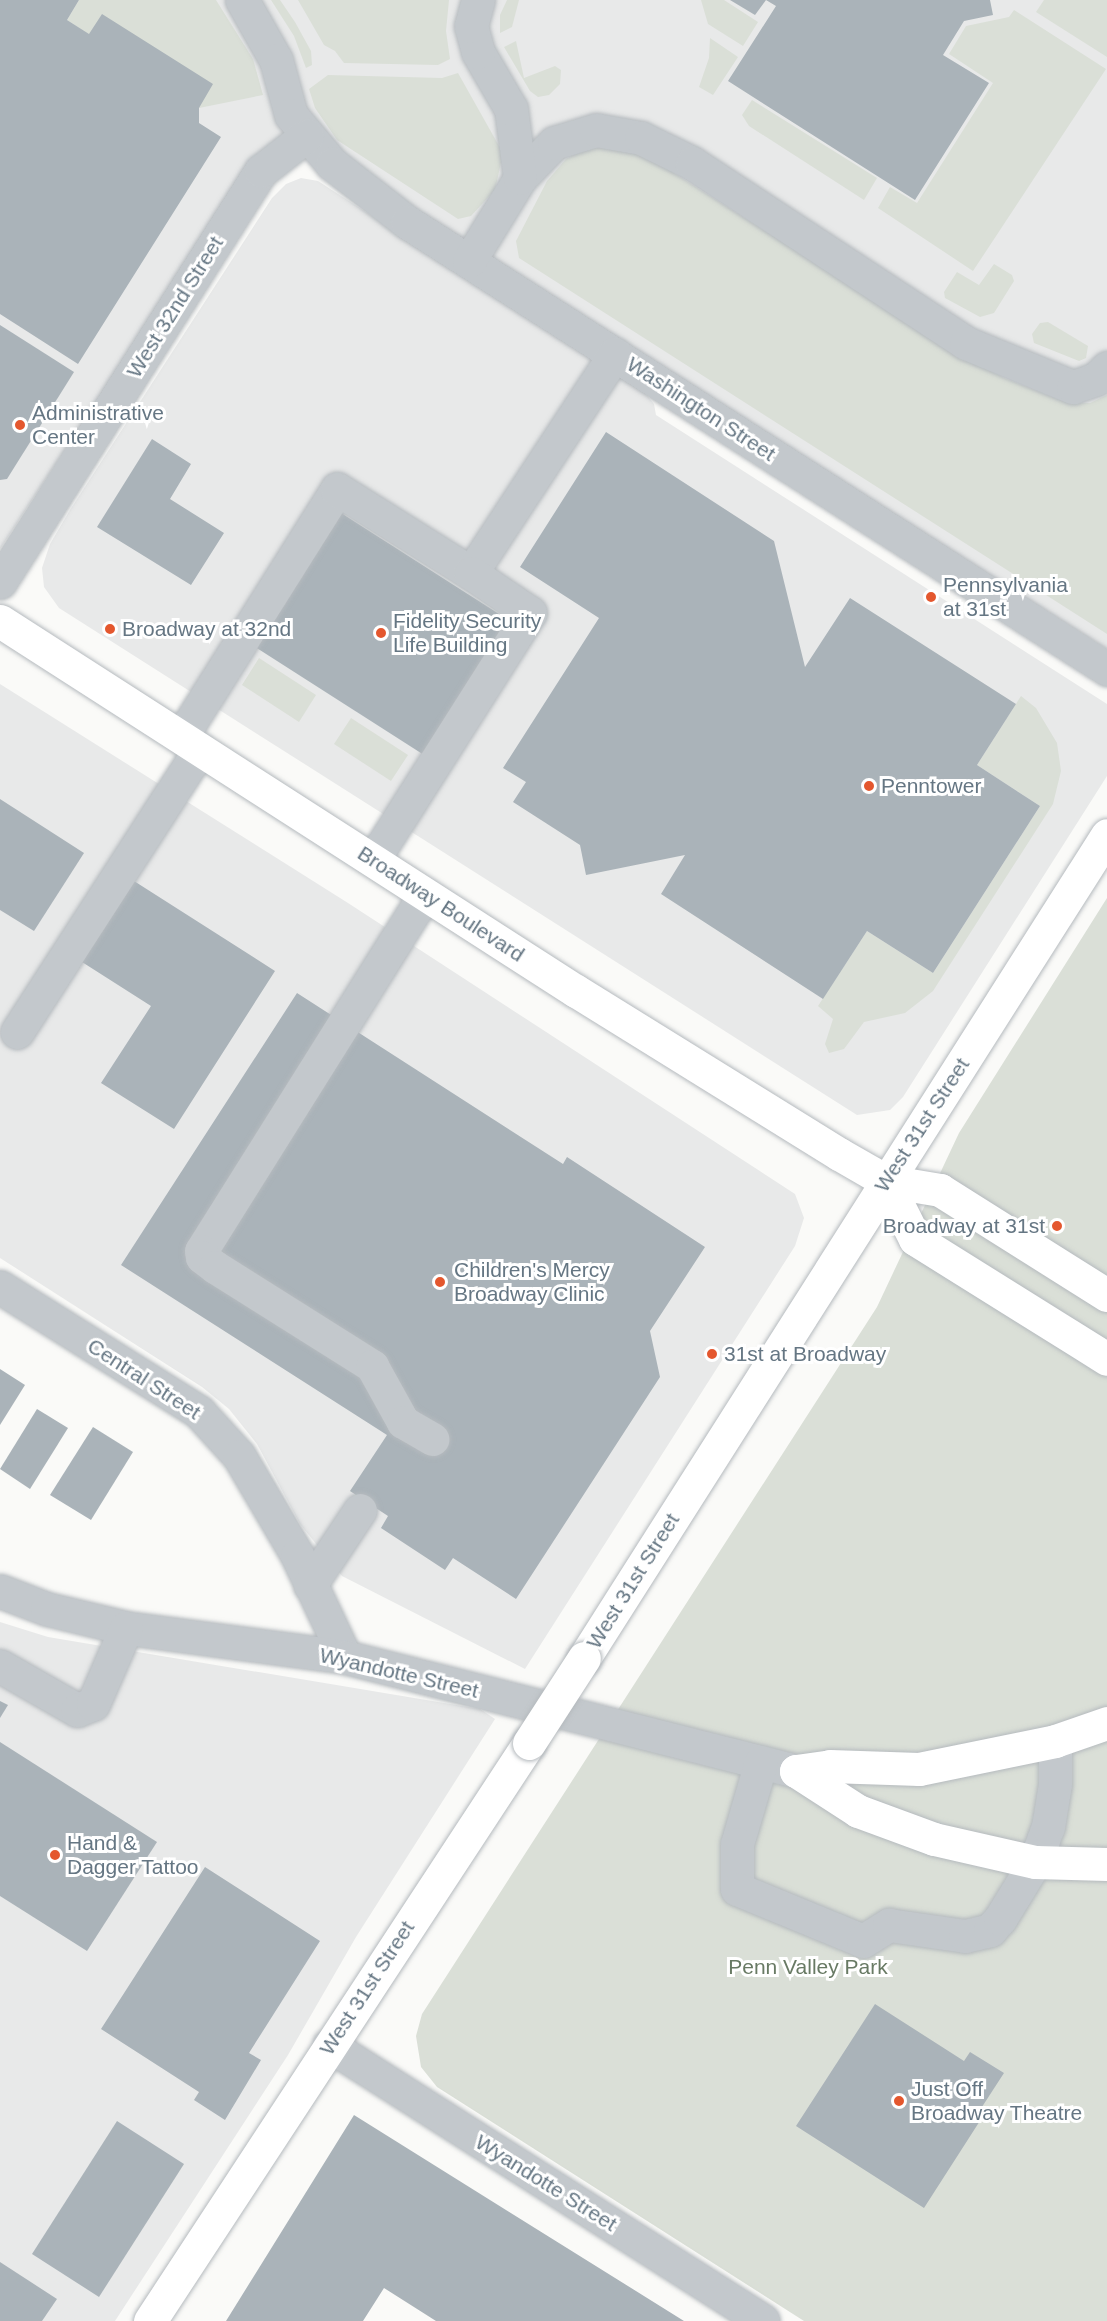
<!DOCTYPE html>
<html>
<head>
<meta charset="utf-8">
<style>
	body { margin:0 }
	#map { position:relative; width:1107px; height:2321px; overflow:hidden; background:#fafaf8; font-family:Arial,sans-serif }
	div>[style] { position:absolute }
	.built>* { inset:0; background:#e8e9e9 }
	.green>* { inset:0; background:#dadfd7 }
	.building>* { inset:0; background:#aab3b9 }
	.roads { filter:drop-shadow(0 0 2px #b5babe) drop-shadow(0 0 2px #b5babe) }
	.minor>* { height:33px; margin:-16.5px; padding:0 16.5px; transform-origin:16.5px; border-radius:16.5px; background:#c3c8cc }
	.major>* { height:33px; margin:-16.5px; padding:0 16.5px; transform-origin:16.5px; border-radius:16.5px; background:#fff }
	.bridges { filter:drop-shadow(0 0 2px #b5babe) drop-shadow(0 0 2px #b5babe) }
	.major-bridge>* { height:33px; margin:-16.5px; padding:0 16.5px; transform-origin:16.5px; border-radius:16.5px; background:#fff }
	.dots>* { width:16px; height:16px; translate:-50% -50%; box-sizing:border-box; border:3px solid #fff; border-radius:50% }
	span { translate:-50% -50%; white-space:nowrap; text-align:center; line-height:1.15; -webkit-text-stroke:6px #fff; paint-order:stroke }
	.street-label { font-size:21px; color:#657683 }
	.poi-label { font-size:21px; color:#657683 }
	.left { translate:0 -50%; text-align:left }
	.right { translate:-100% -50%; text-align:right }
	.park-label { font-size:21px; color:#687a64 }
</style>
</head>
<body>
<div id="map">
	<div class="built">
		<div style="clip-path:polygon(0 0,1107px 0,1107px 649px,409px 206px,338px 151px,259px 152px,0 549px)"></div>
		<div style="clip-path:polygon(301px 178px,318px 181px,645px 393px,654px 404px,656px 415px,1107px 704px,1107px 776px,903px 1097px,890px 1110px,857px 1115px,59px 608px,44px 587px,42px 568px,50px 544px,70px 510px,272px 198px,286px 184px)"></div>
		<div style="clip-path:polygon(0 684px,348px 903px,795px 1194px,804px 1218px,795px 1246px,525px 1669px,342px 1576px,300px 1524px,257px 1444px,229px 1409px,202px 1387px,0 1258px)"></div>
		<div style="clip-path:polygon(0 1622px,48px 1637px,480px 1709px,495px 1719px,356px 1937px,288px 2055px,115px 2321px,0 2321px)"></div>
	</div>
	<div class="green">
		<div style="clip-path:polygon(79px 0,216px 0,253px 59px,263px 95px,199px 108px,67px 20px)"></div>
		<div style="clip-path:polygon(271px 0,280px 0,295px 22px,311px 51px,312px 65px,306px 68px,294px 36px)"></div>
		<div style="clip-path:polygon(298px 0,449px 0,446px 31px,450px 59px,438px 65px,344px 63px,335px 51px,324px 45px)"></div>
		<div style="clip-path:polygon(507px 0,519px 0,512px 27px,500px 33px,500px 15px)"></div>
		<div style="clip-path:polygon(701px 0,724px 0,758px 22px,743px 46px,708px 24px)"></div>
		<div style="clip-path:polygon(1044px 0,1107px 0,1107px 57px,1036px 12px)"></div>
		<div style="clip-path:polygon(1014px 10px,1106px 69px,973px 271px,878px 208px,890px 187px,917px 203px,993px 83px,949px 54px,966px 26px,1009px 17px)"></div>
		<div style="clip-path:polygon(710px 38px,738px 57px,713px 95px,699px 87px,709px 58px)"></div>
		<div style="clip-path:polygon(516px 41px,524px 78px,555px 66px,561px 70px,560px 84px,549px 95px,538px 97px,530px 91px,504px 47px)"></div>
		<div style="clip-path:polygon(458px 73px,503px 153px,495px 190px,471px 216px,458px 219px,337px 140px,315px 108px,309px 89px,328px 75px,442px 78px)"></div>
		<div style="clip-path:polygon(752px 100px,877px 178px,864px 200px,749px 126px,742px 115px)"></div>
		<div style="clip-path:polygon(606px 145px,631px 151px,666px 168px,955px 352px,1004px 378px,1065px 402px,1090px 403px,1107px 395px,1107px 634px,519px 258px,516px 241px,547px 181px,566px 159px,589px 146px)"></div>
		<div style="clip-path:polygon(994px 264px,1012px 275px,1014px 281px,994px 313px,980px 317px,945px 298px,944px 292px,957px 272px,979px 285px)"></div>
		<div style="clip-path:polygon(1048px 322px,1088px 346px,1086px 358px,1079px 361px,1034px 343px,1032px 334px,1040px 323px)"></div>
		<div style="clip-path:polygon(259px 658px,316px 695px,299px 722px,242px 685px)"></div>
		<div style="clip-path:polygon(1021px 696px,1036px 708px,1057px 743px,1061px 771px,1053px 804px,933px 991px,905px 1013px,864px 1022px,844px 1049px,829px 1053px,825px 1044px,833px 1019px,818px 1006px,867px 931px,933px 973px,1040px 806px,977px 765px)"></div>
		<div style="clip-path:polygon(351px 718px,408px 755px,391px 781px,334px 744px)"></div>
		<div style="clip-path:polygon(1107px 898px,1107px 2321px,804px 2321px,437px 2087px,421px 2067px,416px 2036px,422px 2014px,877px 1307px,959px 1133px)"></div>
	</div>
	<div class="building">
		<div style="clip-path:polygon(0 0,79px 0,67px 20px,89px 34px,102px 14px,213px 84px,199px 108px,199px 123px,221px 137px,78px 364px,0 314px)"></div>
		<div style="clip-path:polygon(730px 0,766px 0,755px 15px)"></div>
		<div style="clip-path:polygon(766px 0,990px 0,993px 15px,964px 21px,943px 55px,989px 83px,915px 200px,728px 81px,776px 6px)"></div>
		<div style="clip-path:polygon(0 325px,74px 372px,7px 479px,0 480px)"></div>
		<div style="clip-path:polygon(606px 432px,774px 541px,805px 667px,850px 598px,1016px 704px,977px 765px,1040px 806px,933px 973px,867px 931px,823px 999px,661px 894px,685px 855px,586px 875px,580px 845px,513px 802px,526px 782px,503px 768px,599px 618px,520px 567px)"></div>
		<div style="clip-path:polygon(152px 439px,191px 464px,170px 499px,224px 533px,191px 585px,97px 527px)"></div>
		<div style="clip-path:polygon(338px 511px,510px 621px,424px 755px,252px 645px)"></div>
		<div style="clip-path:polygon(0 799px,84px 853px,34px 931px,0 910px)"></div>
		<div style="clip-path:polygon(134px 881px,275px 971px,174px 1129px,101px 1083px,151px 1006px,82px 962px)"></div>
		<div style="clip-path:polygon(297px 993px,563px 1164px,567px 1157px,705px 1247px,650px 1331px,660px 1377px,516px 1599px,453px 1558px,445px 1570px,381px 1528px,388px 1516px,350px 1491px,387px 1435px,121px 1265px)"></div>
		<div style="clip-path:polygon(0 1369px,25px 1385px,0 1425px)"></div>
		<div style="clip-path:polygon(37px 1409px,68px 1428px,30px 1489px,0 1469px)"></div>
		<div style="clip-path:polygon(93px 1427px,133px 1452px,91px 1520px,50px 1495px)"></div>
		<div style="clip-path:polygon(0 1701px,8px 1705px,0 1718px)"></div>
		<div style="clip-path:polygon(0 1742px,157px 1842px,87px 1951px,0 1896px)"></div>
		<div style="clip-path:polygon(205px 1867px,320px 1941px,249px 2053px,261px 2060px,225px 2120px,194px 2100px,199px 2092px,101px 2029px)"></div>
		<div style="clip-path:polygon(875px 2004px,964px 2061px,970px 2052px,1004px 2073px,980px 2110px,985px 2113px,924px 2208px,796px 2126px)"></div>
		<div style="clip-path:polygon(354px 2115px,684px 2321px,436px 2321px,384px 2288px,363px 2321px,226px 2321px)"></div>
		<div style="clip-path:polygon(117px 2121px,184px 2164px,99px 2297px,32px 2254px)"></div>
		<div style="clip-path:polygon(0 2262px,57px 2299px,42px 2321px,0 2321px)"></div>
	</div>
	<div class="roads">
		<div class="minor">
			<div style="left:242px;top:0;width:69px;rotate:60.5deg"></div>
			<div style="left:276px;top:60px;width:57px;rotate:74.7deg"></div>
			<div style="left:291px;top:115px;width:64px;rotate:50.1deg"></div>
			<div style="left:332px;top:164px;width:95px;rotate:37.7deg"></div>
			<div style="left:407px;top:222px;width:831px;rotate:32.56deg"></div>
			<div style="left:520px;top:178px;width:49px;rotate:-45.8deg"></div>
			<div style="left:554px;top:143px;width:44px;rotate:-17.2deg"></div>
			<div style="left:596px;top:130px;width:46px;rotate:10.1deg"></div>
			<div style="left:641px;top:138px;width:57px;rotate:26.1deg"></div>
			<div style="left:692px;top:163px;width:328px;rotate:33.3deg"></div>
			<div style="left:966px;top:343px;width:116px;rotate:22.4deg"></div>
			<div style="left:1073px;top:387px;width:24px;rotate:-19deg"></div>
			<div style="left:1096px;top:379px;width:16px;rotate:-45deg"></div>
			<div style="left:469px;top:261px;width:97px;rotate:-58.4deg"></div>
			<div style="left:520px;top:178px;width:70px;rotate:-97.4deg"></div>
			<div style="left:511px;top:109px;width:66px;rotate:-120.1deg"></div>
			<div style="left:478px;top:52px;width:27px;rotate:-105deg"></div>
			<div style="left:471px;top:26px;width:27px;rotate:-75deg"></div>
			<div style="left:0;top:582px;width:487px;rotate:-57.6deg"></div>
			<div style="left:261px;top:171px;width:58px;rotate:-38deg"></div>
			<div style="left:181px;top:737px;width:293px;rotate:-57.8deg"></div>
			<div style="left:337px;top:489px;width:158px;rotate:32.1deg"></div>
			<div style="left:471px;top:573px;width:262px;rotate:-56.7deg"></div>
			<div style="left:373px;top:860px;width:293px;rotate:-57.6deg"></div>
			<div style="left:530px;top:613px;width:71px;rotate:-145.9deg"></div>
			<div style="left:425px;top:894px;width:421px;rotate:122.1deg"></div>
			<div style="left:201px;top:1251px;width:6px;rotate:81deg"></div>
			<div style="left:202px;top:1257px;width:16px;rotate:38deg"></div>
			<div style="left:215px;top:1267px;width:186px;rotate:32.2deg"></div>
			<div style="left:372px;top:1366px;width:64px;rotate:61deg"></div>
			<div style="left:403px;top:1422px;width:34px;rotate:30deg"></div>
			<div style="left:17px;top:1032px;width:337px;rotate:-57.1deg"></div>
			<div style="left:0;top:1287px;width:235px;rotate:32.1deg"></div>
			<div style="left:199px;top:1412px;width:59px;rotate:47.7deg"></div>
			<div style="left:239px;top:1456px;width:115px;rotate:59.6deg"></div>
			<div style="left:297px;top:1555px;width:113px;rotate:64.8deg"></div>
			<div style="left:310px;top:1585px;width:90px;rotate:-56.3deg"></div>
			<div style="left:0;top:1591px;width:50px;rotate:21deg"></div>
			<div style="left:47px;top:1609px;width:81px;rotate:13.5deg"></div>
			<div style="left:126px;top:1628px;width:221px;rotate:7.5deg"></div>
			<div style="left:345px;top:1657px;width:465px;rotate:14.2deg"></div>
			<div style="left:0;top:1666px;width:89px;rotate:29.7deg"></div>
			<div style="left:77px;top:1710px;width:17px;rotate:-21deg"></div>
			<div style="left:93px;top:1704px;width:83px;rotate:-66.5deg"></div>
			<div style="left:761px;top:1762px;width:85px;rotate:106.3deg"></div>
			<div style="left:737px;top:1844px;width:45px;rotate:90deg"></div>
			<div style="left:737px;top:1889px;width:136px;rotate:22.4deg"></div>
			<div style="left:863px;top:1941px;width:31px;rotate:-32deg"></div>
			<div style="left:889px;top:1925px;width:77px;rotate:8.2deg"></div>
			<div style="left:965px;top:1936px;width:26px;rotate:-13deg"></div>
			<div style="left:990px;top:1930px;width:15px;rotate:-48deg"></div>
			<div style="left:1000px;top:1919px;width:67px;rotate:-58.4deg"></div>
			<div style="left:1035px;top:1862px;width:37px;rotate:-70deg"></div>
			<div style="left:1048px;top:1827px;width:44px;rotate:-80.8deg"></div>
			<div style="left:1055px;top:1784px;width:43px;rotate:-90deg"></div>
			<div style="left:329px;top:2045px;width:514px;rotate:32.45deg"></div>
		</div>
		<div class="major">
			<div style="left:0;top:621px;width:685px;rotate:32.72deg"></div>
			<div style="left:576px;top:991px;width:309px;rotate:31.8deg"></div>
			<div style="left:839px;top:1154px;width:54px;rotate:29.9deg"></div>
			<div style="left:886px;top:1181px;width:55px;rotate:9.5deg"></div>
			<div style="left:940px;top:1190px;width:197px;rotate:32.2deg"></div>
			<div style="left:886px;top:1181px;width:65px;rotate:63.4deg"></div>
			<div style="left:915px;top:1239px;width:226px;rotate:32deg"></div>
			<div style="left:584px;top:1658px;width:975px;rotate:-57.56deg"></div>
			<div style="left:796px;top:1771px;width:74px;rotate:32.8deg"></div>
			<div style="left:858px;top:1811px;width:81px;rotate:20.2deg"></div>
			<div style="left:934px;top:1839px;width:104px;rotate:12.8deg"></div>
			<div style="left:1035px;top:1862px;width:72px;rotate:1.6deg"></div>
			<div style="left:796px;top:1771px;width:34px;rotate:-8deg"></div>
			<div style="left:830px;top:1766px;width:89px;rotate:1.9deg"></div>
			<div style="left:919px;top:1769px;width:139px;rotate:-11.6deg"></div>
			<div style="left:1055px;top:1741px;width:55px;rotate:-19.1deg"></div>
			<div style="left:150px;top:2321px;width:691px;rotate:-56.75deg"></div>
		</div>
	</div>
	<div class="bridges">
		<div class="major-bridge">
			<div style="left:529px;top:1743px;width:101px;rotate:-57.1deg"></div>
		</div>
	</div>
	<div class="dots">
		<div style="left:20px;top:425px;background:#e4572e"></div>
		<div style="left:931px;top:597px;background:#e4572e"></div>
		<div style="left:110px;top:629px;background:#e4572e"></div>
		<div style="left:381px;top:633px;background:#e4572e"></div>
		<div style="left:869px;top:786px;background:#e4572e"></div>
		<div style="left:1057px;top:1226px;background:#e4572e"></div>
		<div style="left:440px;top:1282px;background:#e4572e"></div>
		<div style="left:712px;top:1354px;background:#e4572e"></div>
		<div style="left:55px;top:1855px;background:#e4572e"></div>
		<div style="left:899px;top:2101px;background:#e4572e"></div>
	</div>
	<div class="street-label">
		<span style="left:175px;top:307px;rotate:-58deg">West 32nd Street</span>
		<span style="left:701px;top:409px;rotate:33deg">Washington Street</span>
		<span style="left:441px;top:904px;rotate:33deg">Broadway Boulevard</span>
		<span style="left:922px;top:1125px;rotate:-57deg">West 31st Street</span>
		<span style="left:144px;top:1379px;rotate:33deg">Central Street</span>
		<span style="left:633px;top:1581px;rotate:-58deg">West 31st Street</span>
		<span style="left:399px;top:1673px;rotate:13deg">Wyandotte Street</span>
		<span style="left:367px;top:1988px;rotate:-57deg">West 31st Street</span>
		<span style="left:546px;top:2183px;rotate:32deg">Wyandotte Street</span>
	</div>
	<div class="poi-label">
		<span class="left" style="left:32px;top:425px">Administrative<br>Center</span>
		<span class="left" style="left:943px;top:597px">Pennsylvania<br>at 31st</span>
		<span class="left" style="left:393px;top:633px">Fidelity Security<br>Life Building</span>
		<span class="left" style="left:122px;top:629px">Broadway at 32nd</span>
		<span class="left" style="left:881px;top:786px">Penntower</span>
		<span class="right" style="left:1045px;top:1226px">Broadway at 31st</span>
		<span class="left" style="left:454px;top:1282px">Children's Mercy<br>Broadway Clinic</span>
		<span class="left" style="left:724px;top:1354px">31st at Broadway</span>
		<span class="left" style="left:67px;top:1855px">Hand &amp;<br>Dagger Tattoo</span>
		<span class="left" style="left:911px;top:2101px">Just Off<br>Broadway Theatre</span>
	</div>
	<div class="park-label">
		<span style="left:808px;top:1967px">Penn Valley Park</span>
	</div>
</div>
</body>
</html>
